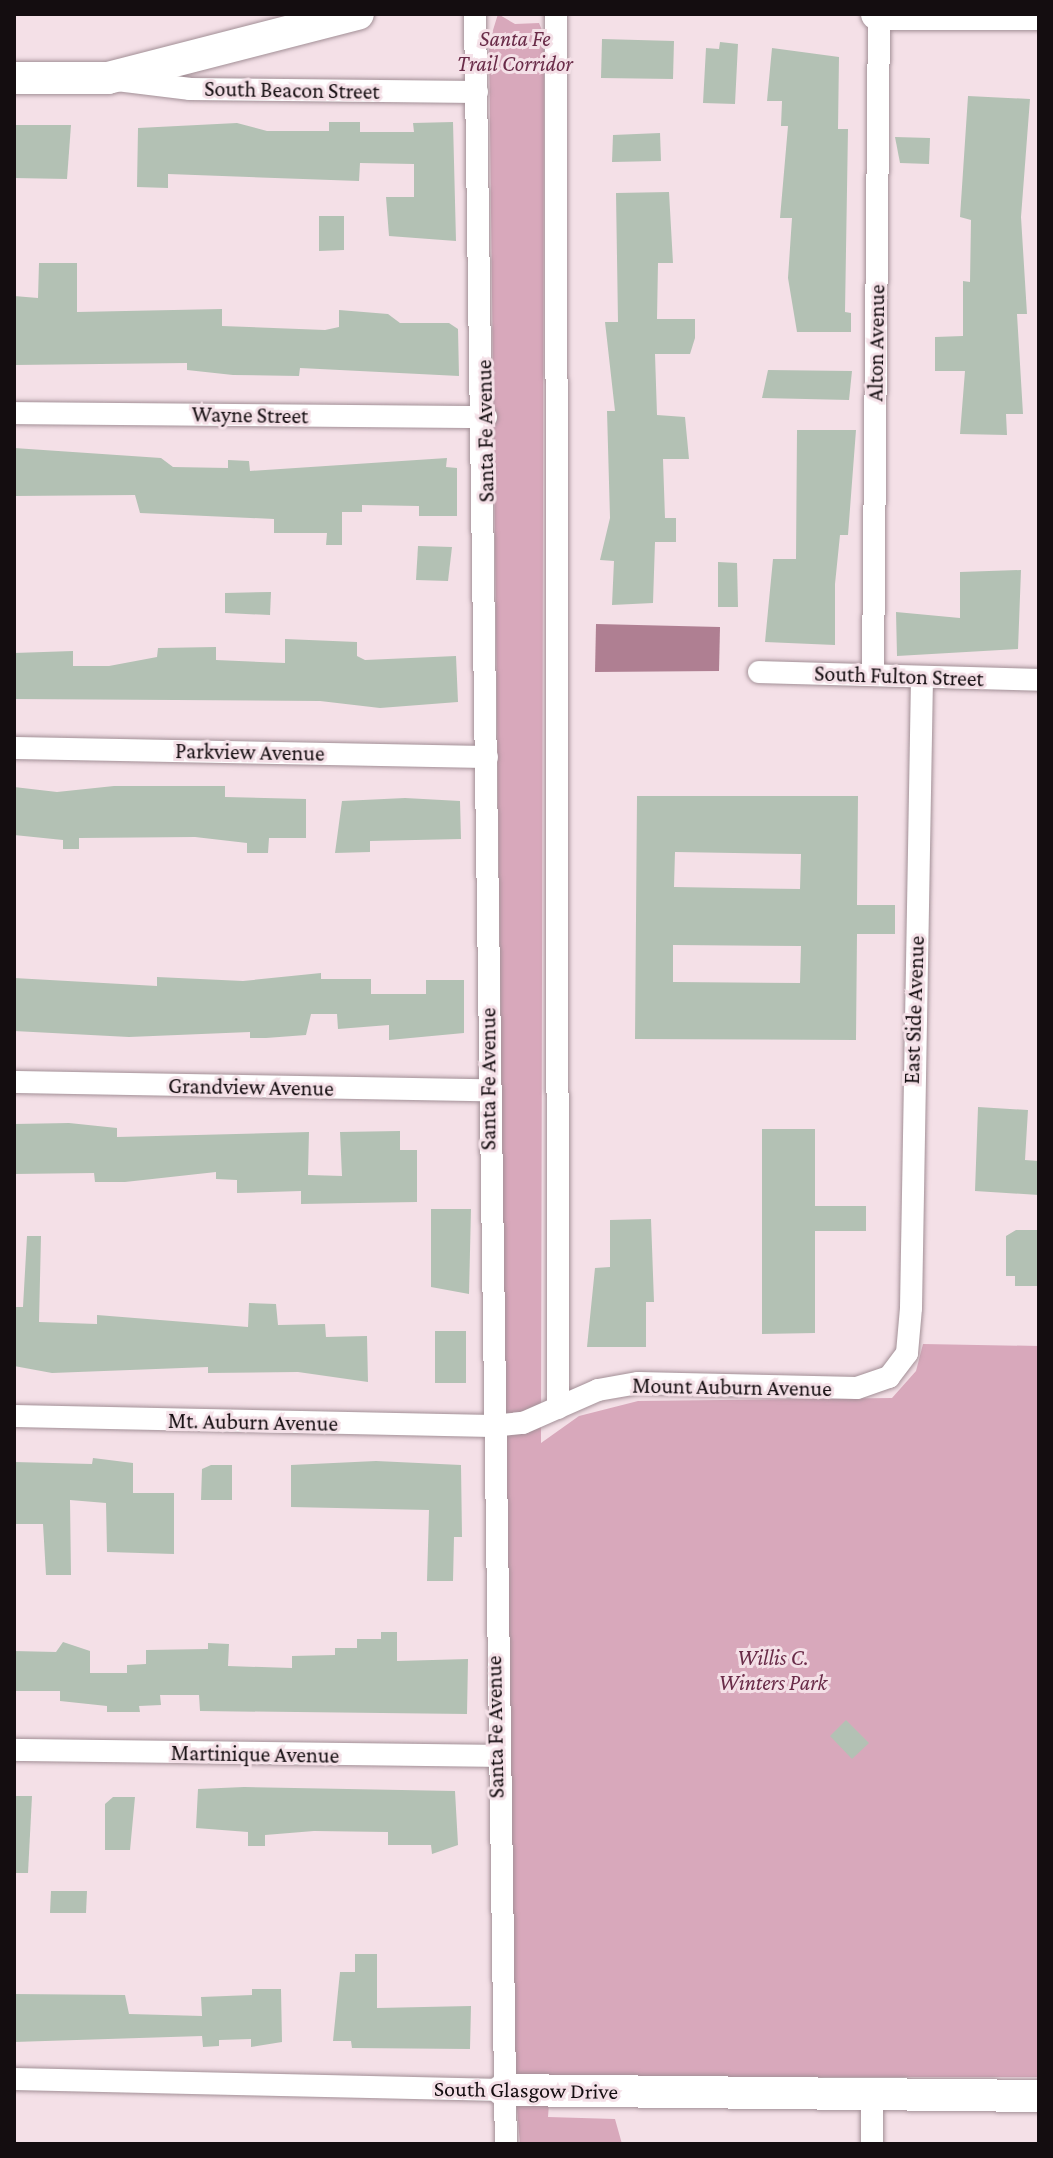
<!DOCTYPE html>
<html>
<head>
<meta charset="utf-8">
<style>
	body { margin:0 }
	#map { position:relative; width:1053px; height:2158px; overflow:hidden; background:#f4e0e7; font-family:"Crimson Pro",serif }
	div>[style] { position:absolute }
	.green>* { inset:0; background:#d8a8bb }
	.water>* { inset:0; background:#af7f92 }
	.building>* { inset:0; background:#b3c1b4 }
	.roads { filter:drop-shadow(0 0 2px #a28f96) drop-shadow(0 0 2px #a28f96) }
	.street>* { height:22px; margin:-11px; padding:0 11px; transform-origin:11px; border-radius:11px; background:#fff }
	.secondary>* { height:32px; margin:-16px; padding:0 16px; transform-origin:16px; border-radius:16px; background:#fff }
	span { translate:-50% -50%; white-space:nowrap; text-align:center; line-height:1.15; -webkit-text-stroke:6px #f4e0e7; paint-order:stroke }
	.park-label { font-size:22px; color:#692b48; font-style:italic }
	.street-label { font-size:22px; color:#140d10 }
	.frame { position:absolute; inset:0; border:16px solid #140d10; pointer-events:none }
</style>
</head>
<body>
<div id="map">
	<div class="green">
		<div style="clip-path:polygon(498px 14px,515px 24px,539px 23px,544px 35px,541px 1443px,579px 1416px,638px 1401px,892px 1398px,916px 1371px,923px 1344px,1039px 1346px,1039px 2077px,551px 2077px,548px 2117px,615px 2119px,622px 2144px,520px 2144px,513px 2061px,489px 43px)"></div>
	</div>
	<div class="water">
		<div style="clip-path:polygon(596px 624px,720px 627px,719px 671px,595px 672px)"></div>
	</div>
	<div class="building">
		<div style="clip-path:polygon(602px 39px,674px 41px,673px 79px,601px 78px)"></div>
		<div style="clip-path:polygon(720px 42px,738px 44px,735px 104px,703px 103px,706px 48px,719px 49px)"></div>
		<div style="clip-path:polygon(772px 48px,839px 57px,838px 129px,848px 129px,845px 312px,851px 313px,851px 332px,797px 332px,788px 278px,792px 218px,780px 218px,788px 126px,781px 126px,782px 101px,767px 101px)"></div>
		<div style="clip-path:polygon(968px 96px,1030px 99px,1021px 217px,1027px 314px,1017px 314px,1023px 414px,1006px 414px,1007px 435px,960px 434px,965px 371px,935px 371px,935px 337px,963px 336px,963px 281px,970px 282px,971px 220px,960px 217px)"></div>
		<div style="clip-path:polygon(329px 122px,360px 122px,360px 132px,414px 132px,413px 123px,453px 122px,456px 241px,389px 236px,386px 197px,414px 197px,414px 164px,360px 163px,359px 181px,168px 174px,168px 188px,137px 187px,138px 128px,237px 123px,267px 131px,329px 131px)"></div>
		<div style="clip-path:polygon(14px 125px,71px 125px,67px 179px,14px 178px)"></div>
		<div style="clip-path:polygon(660px 133px,661px 161px,612px 162px,613px 135px)"></div>
		<div style="clip-path:polygon(895px 137px,930px 138px,929px 164px,900px 163px)"></div>
		<div style="clip-path:polygon(669px 192px,673px 263px,658px 263px,657px 319px,695px 319px,695px 338px,690px 354px,655px 354px,657px 415px,685px 417px,689px 459px,663px 459px,665px 518px,676px 518px,676px 542px,655px 542px,653px 603px,612px 605px,614px 561px,600px 560px,610px 518px,607px 411px,615px 411px,605px 322px,618px 322px,616px 193px)"></div>
		<div style="clip-path:polygon(319px 216px,344px 216px,344px 250px,319px 251px)"></div>
		<div style="clip-path:polygon(39px 263px,77px 263px,77px 312px,222px 309px,222px 326px,325px 330px,339px 327px,339px 310px,388px 314px,400px 323px,449px 323px,458px 329px,459px 376px,300px 368px,299px 376px,233px 375px,187px 370px,187px 363px,14px 365px,14px 296px,38px 298px)"></div>
		<div style="clip-path:polygon(768px 370px,852px 371px,849px 400px,762px 398px)"></div>
		<div style="clip-path:polygon(797px 430px,856px 430px,848px 535px,840px 535px,835px 584px,835px 645px,765px 642px,773px 559px,796px 559px)"></div>
		<div style="clip-path:polygon(14px 448px,161px 458px,173px 467px,228px 468px,228px 460px,249px 461px,250px 471px,447px 458px,446px 467px,457px 468px,457px 516px,419px 516px,419px 506px,362px 505px,362px 512px,342px 512px,342px 545px,326px 545px,327px 533px,274px 533px,274px 519px,140px 513px,135px 495px,14px 496px)"></div>
		<div style="clip-path:polygon(418px 546px,452px 547px,448px 581px,416px 580px)"></div>
		<div style="clip-path:polygon(718px 562px,737px 563px,738px 607px,718px 607px)"></div>
		<div style="clip-path:polygon(1021px 570px,1018px 649px,897px 656px,896px 612px,960px 618px,960px 572px)"></div>
		<div style="clip-path:polygon(271px 592px,270px 615px,225px 613px,225px 593px)"></div>
		<div style="clip-path:polygon(285px 639px,357px 642px,357px 656px,365px 660px,456px 656px,458px 702px,380px 708px,320px 701px,14px 699px,14px 653px,73px 651px,73px 666px,109px 666px,157px 657px,158px 648px,216px 647px,216px 660px,285px 663px)"></div>
		<div style="clip-path:polygon(114px 786px,225px 786px,225px 797px,306px 799px,306px 838px,269px 838px,268px 853px,247px 853px,247px 843px,195px 837px,79px 838px,79px 849px,63px 849px,63px 840px,14px 835px,14px 787px,57px 792px)"></div>
		<div style="clip-path:polygon(evenodd,637px 796px,858px 796px,857px 905px,895px 905px,895px 934px,857px 934px,856px 1040px,635px 1039px,637px 796px,675px 852px,801px 854px,800px 889px,674px 887px,675px 852px,637px 796px,673px 945px,801px 946px,800px 983px,673px 982px,673px 945px)"></div>
		<div style="clip-path:polygon(405px 798px,460px 801px,461px 839px,370px 841px,370px 852px,335px 853px,342px 801px)"></div>
		<div style="clip-path:polygon(321px 973px,321px 979px,371px 979px,371px 994px,426px 994px,426px 980px,464px 980px,464px 1033px,389px 1040px,389px 1025px,338px 1029px,337px 1014px,311px 1014px,306px 1035px,266px 1038px,250px 1038px,250px 1032px,129px 1037px,14px 1031px,14px 978px,157px 986px,157px 977px,243px 981px)"></div>
		<div style="clip-path:polygon(978px 1107px,1028px 1110px,1025px 1160px,1039px 1161px,1039px 1195px,975px 1191px)"></div>
		<div style="clip-path:polygon(69px 1123px,117px 1128px,117px 1137px,309px 1132px,308px 1175px,342px 1176px,340px 1132px,400px 1131px,400px 1150px,417px 1150px,417px 1202px,301px 1204px,301px 1191px,237px 1193px,237px 1180px,216px 1179px,216px 1172px,125px 1182px,95px 1182px,94px 1173px,14px 1174px,14px 1124px)"></div>
		<div style="clip-path:polygon(762px 1129px,815px 1129px,815px 1206px,866px 1206px,866px 1231px,815px 1231px,815px 1333px,762px 1334px)"></div>
		<div style="clip-path:polygon(431px 1209px,471px 1209px,469px 1294px,431px 1287px)"></div>
		<div style="clip-path:polygon(651px 1219px,654px 1302px,646px 1302px,646px 1347px,587px 1347px,595px 1268px,610px 1267px,610px 1220px)"></div>
		<div style="clip-path:polygon(1016px 1230px,1039px 1230px,1039px 1286px,1015px 1286px,1015px 1276px,1006px 1276px,1006px 1236px)"></div>
		<div style="clip-path:polygon(27px 1236px,41px 1236px,39px 1322px,97px 1324px,97px 1315px,248px 1327px,249px 1303px,276px 1304px,278px 1325px,325px 1324px,326px 1337px,367px 1336px,368px 1382px,298px 1372px,208px 1373px,208px 1367px,52px 1373px,14px 1366px,14px 1307px,23px 1307px)"></div>
		<div style="clip-path:polygon(435px 1331px,466px 1331px,466px 1383px,435px 1383px)"></div>
		<div style="clip-path:polygon(93px 1458px,133px 1463px,133px 1493px,174px 1493px,174px 1554px,107px 1552px,106px 1503px,70px 1500px,71px 1575px,46px 1575px,43px 1524px,14px 1524px,14px 1462px,92px 1464px)"></div>
		<div style="clip-path:polygon(376px 1461px,461px 1465px,462px 1537px,454px 1537px,453px 1581px,427px 1581px,429px 1510px,291px 1507px,291px 1465px)"></div>
		<div style="clip-path:polygon(211px 1465px,232px 1465px,232px 1500px,201px 1500px,202px 1469px)"></div>
		<div style="clip-path:polygon(381px 1632px,397px 1632px,397px 1661px,468px 1659px,467px 1714px,200px 1711px,199px 1695px,160px 1695px,161px 1705px,139px 1706px,140px 1712px,107px 1712px,107px 1706px,60px 1701px,60px 1691px,14px 1691px,14px 1651px,56px 1652px,63px 1642px,90px 1651px,90px 1673px,127px 1673px,127px 1665px,146px 1664px,146px 1650px,208px 1649px,208px 1643px,229px 1644px,228px 1666px,292px 1668px,292px 1656px,335px 1655px,335px 1648px,357px 1648px,357px 1639px,381px 1639px)"></div>
		<div style="clip-path:polygon(846px 1720px,869px 1743px,852px 1759px,830px 1736px)"></div>
		<div style="clip-path:polygon(244px 1787px,455px 1791px,458px 1845px,432px 1854px,431px 1845px,388px 1845px,388px 1832px,314px 1831px,265px 1835px,265px 1846px,248px 1846px,248px 1832px,196px 1828px,198px 1789px)"></div>
		<div style="clip-path:polygon(14px 1796px,32px 1796px,28px 1873px,14px 1873px)"></div>
		<div style="clip-path:polygon(113px 1797px,135px 1797px,130px 1850px,105px 1850px,105px 1804px)"></div>
		<div style="clip-path:polygon(51px 1891px,87px 1891px,86px 1913px,50px 1913px)"></div>
		<div style="clip-path:polygon(355px 1954px,377px 1954px,377px 2008px,471px 2006px,470px 2049px,352px 2048px,351px 2041px,333px 2041px,340px 1972px,355px 1972px)"></div>
		<div style="clip-path:polygon(252px 1989px,281px 1989px,282px 2042px,251px 2047px,251px 2039px,219px 2040px,219px 2046px,203px 2047px,202px 2036px,14px 2042px,14px 1994px,125px 1995px,129px 2014px,202px 2016px,201px 1997px,252px 1995px)"></div>
	</div>
	<div class="roads">
		<div class="street">
			<div style="left:475px;top:14px;width:2130px;rotate:89.17deg"></div>
			<div style="left:556px;top:14px;width:1394px;rotate:89.92deg"></div>
			<div style="left:117px;top:80px;width:74px;rotate:7deg"></div>
			<div style="left:190px;top:89px;width:287px;rotate:0.6deg"></div>
			<div style="left:14px;top:413px;width:472px;rotate:0.5deg"></div>
			<div style="left:759px;top:672px;width:280px;rotate:1.6deg"></div>
			<div style="left:873px;top:672px;width:658px;rotate:-89.48deg"></div>
			<div style="left:14px;top:748px;width:473px;rotate:1.1deg"></div>
			<div style="left:14px;top:1082px;width:473px;rotate:1deg"></div>
			<div style="left:14px;top:1416px;width:478px;rotate:1.2deg"></div>
			<div style="left:492px;top:1426px;width:31px;rotate:-6deg"></div>
			<div style="left:523px;top:1423px;width:82px;rotate:-23.7deg"></div>
			<div style="left:598px;top:1390px;width:41px;rotate:-9.9deg"></div>
			<div style="left:638px;top:1383px;width:219px;rotate:1.3deg"></div>
			<div style="left:857px;top:1388px;width:34px;rotate:-19deg"></div>
			<div style="left:889px;top:1377px;width:30px;rotate:-53deg"></div>
			<div style="left:907px;top:1353px;width:45px;rotate:-84.9deg"></div>
			<div style="left:911px;top:1308px;width:631px;rotate:-89deg"></div>
			<div style="left:14px;top:1750px;width:481px;rotate:0.7deg"></div>
			<div style="left:14px;top:2079px;width:489px;rotate:1.3deg"></div>
			<div style="left:872px;top:2144px;width:50px;rotate:-90deg"></div>
		</div>
		<div class="secondary">
			<div style="left:877px;top:14px;width:162px"></div>
			<div style="left:14px;top:78px;width:94px"></div>
			<div style="left:108px;top:78px;width:258px;rotate:-14.4deg"></div>
			<div style="left:503px;top:2090px;width:536px;rotate:0.64deg"></div>
		</div>
	</div>
	<div class="park-label">
		<span style="left:515px;top:51px">Santa Fe<br>Trail Corridor</span>
		<span style="left:773px;top:1670px">Willis C.<br>Winters Park</span>
	</div>
	<div class="street-label">
		<span style="left:292px;top:90px;rotate:1deg">South Beacon Street</span>
		<span style="left:876px;top:343px;rotate:-89deg">Alton Avenue</span>
		<span style="left:250px;top:415px;rotate:1deg">Wayne Street</span>
		<span style="left:485px;top:431px;rotate:-91deg">Santa Fe Avenue</span>
		<span style="left:899px;top:676px;rotate:2deg">South Fulton Street</span>
		<span style="left:250px;top:752px;rotate:1deg">Parkview Avenue</span>
		<span style="left:914px;top:1010px;rotate:-88deg">East Side Avenue</span>
		<span style="left:488px;top:1079px;rotate:-90deg">Santa Fe Avenue</span>
		<span style="left:251px;top:1087px;rotate:1deg">Grandview Avenue</span>
		<span style="left:732px;top:1387px;rotate:1deg">Mount Auburn Avenue</span>
		<span style="left:253px;top:1422px;rotate:1deg">Mt. Auburn Avenue</span>
		<span style="left:495px;top:1727px;rotate:-91deg">Santa Fe Avenue</span>
		<span style="left:255px;top:1754px;rotate:1deg">Martinique Avenue</span>
		<span style="left:526px;top:2090px;rotate:1deg">South Glasgow Drive</span>
	</div>
	<div class="frame"></div>
</div>
</body>
</html>
